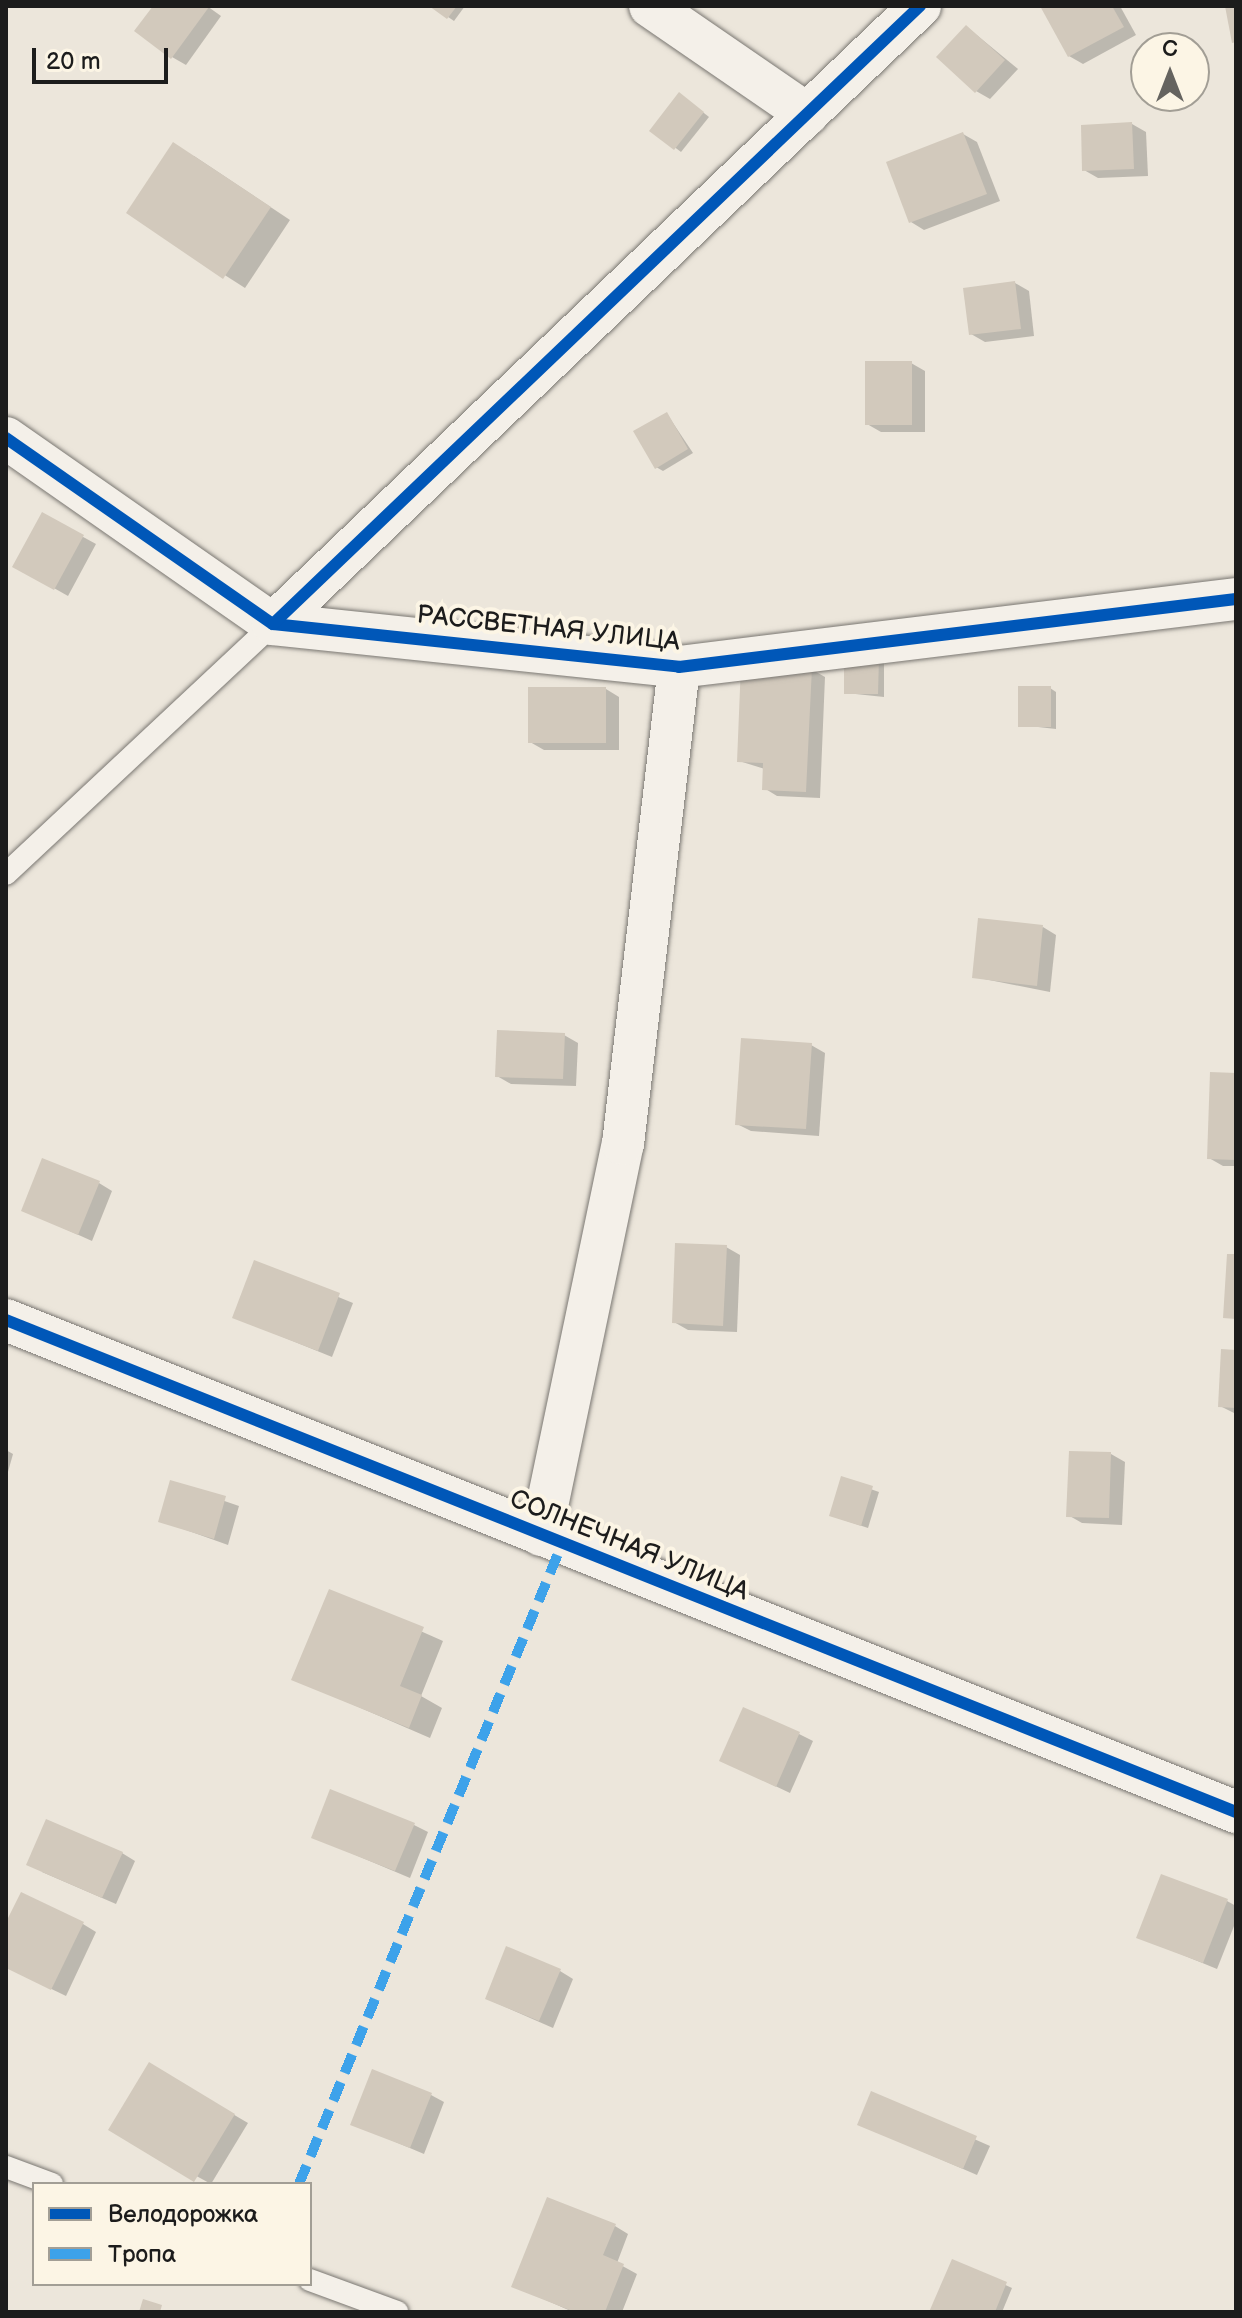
<!DOCTYPE html>
<html>
<head>
<meta charset="utf-8">
<style>
	body { margin:0 }
	#map { position:relative; width:1242px; height:2318px; overflow:hidden; background:#ece6db; font-family:"Balsamiq Sans",sans-serif }
	div>[style] { position:absolute }
	.shadow>* { inset:0; background:#0003 }
	.building>* { inset:0; background:#d2c9bc }
	.roads { filter:drop-shadow(0 0 2px #7a7772) drop-shadow(0 0 2px #7a7772) }
	.lane>* { height:22px; margin:-11px; padding:0 11px; transform-origin:11px; border-radius:11px; background:#f4f0e9 }
	.street>* { height:42px; margin:-21px; padding:0 21px; transform-origin:21px; border-radius:21px; background:#f4f0e9 }
	.quiet>* { height:10px; margin-top:-5px; transform-origin:0; background:repeating-linear-gradient(90deg,#3da2ea 0 20px,transparent 0 30px) }
	.cycleway>* { height:12px; margin:-6px; padding:0 6px; transform-origin:6px; border-radius:6px; background:#0057b8 }
	span { translate:-50% -50%; white-space:nowrap; text-align:center; line-height:1.15; -webkit-text-stroke:8px #fcf5e5; paint-order:stroke }
	.street-label { font-size:26px; color:#1c1c1c }
	.frame { position:absolute; inset:0; border:8px solid #1c1c1c; pointer-events:none }
	.legend { position:absolute; left:32px; top:2182px; width:280px; height:104px; box-sizing:border-box; background:#fcf5e5; border:2px solid #a29e95; margin:0; padding:10px 14px; list-style:none; font-size:24px; color:#1c1c1c }
	.legend li { display:flex; align-items:center; gap:16px; height:40px }
	.legend b { width:40px; border:2px solid #a29e95 }
	.north { position:absolute; left:1130px; top:32px; width:80px; height:80px; box-sizing:border-box; background:#fcf5e5; border:2px solid #a29e95; border-radius:50%; rotate:0deg; font-size:22px; font-weight:700; line-height:32px; text-align:center; color:#1c1c1c }
	.north::after { content:''; display:block; margin:auto; width:28px; height:36px; background:#65635f; clip-path:polygon(50% 0,100% 100%,50% 72%,0 100%) }
	.scale { position:absolute; left:32px; top:48px; width:136px; height:36px; box-sizing:border-box; border:4px solid #1c1c1c; border-top:0; padding-left:10px; font-size:24px; line-height:28px; white-space:nowrap; color:#1c1c1c; -webkit-text-stroke:6px #fcf5e5; paint-order:stroke }
</style>
</head>
<body>
<div id="map">
	<div class="shadow">
		<div style="clip-path:polygon(155px 6px,207px 6px,221px 16px,186px 65px,172px 57px)"></div>
		<div style="clip-path:polygon(432px 6px,465px 6px,454px 21px)"></div>
		<div style="clip-path:polygon(1043px 6px,1120px 6px,1136px 35px,1083px 64px,1069px 56px)"></div>
		<div style="clip-path:polygon(967px 27px,1018px 69px,990px 99px,976px 91px)"></div>
		<div style="clip-path:polygon(685px 98px,709px 117px,681px 152px,652px 130px)"></div>
		<div style="clip-path:polygon(1132px 124px,1146px 132px,1148px 176px,1098px 178px,1084px 170px)"></div>
		<div style="clip-path:polygon(963px 134px,977px 142px,1000px 201px,924px 230px,911px 222px)"></div>
		<div style="clip-path:polygon(194px 156px,290px 220px,245px 288px,128px 213px)"></div>
		<div style="clip-path:polygon(1015px 283px,1029px 291px,1034px 336px,985px 342px,971px 334px)"></div>
		<div style="clip-path:polygon(911px 363px,925px 371px,925px 432px,881px 432px,867px 424px)"></div>
		<div style="clip-path:polygon(667px 414px,693px 453px,663px 471px,656px 467px)"></div>
		<div style="clip-path:polygon(43px 515px,96px 544px,68px 596px,15px 566px)"></div>
		<div style="clip-path:polygon(846px 659px,884px 663px,884px 697px,846px 693px)"></div>
		<div style="clip-path:polygon(811px 669px,825px 677px,820px 798px,777px 796px,764px 788px,765px 769px,739px 761px)"></div>
		<div style="clip-path:polygon(1050px 688px,1056px 692px,1056px 729px,1020px 725px)"></div>
		<div style="clip-path:polygon(606px 689px,619px 697px,619px 750px,544px 750px,530px 742px)"></div>
		<div style="clip-path:polygon(1043px 927px,1056px 935px,1050px 992px,974px 977px)"></div>
		<div style="clip-path:polygon(564px 1035px,578px 1043px,576px 1086px,511px 1084px,497px 1076px)"></div>
		<div style="clip-path:polygon(811px 1045px,825px 1053px,819px 1136px,751px 1131px,737px 1124px)"></div>
		<div style="clip-path:polygon(1236px 1075px,1236px 1166px,1223px 1166px,1209px 1158px)"></div>
		<div style="clip-path:polygon(99px 1183px,112px 1191px,92px 1241px,23px 1210px)"></div>
		<div style="clip-path:polygon(726px 1247px,740px 1255px,737px 1332px,688px 1330px,674px 1322px)"></div>
		<div style="clip-path:polygon(255px 1263px,353px 1303px,332px 1357px,234px 1317px)"></div>
		<div style="clip-path:polygon(1236px 1352px,1236px 1414px,1220px 1406px)"></div>
		<div style="clip-path:polygon(6px 1450px,13px 1454px,6px 1479px)"></div>
		<div style="clip-path:polygon(1111px 1454px,1125px 1462px,1122px 1525px,1082px 1523px,1068px 1515px)"></div>
		<div style="clip-path:polygon(842px 1479px,879px 1492px,868px 1528px,838px 1518px)"></div>
		<div style="clip-path:polygon(172px 1483px,239px 1506px,228px 1545px,161px 1521px)"></div>
		<div style="clip-path:polygon(330px 1591px,443px 1641px,421px 1696px,442px 1708px,430px 1738px,294px 1679px)"></div>
		<div style="clip-path:polygon(799px 1734px,813px 1741px,790px 1793px,722px 1761px)"></div>
		<div style="clip-path:polygon(414px 1825px,428px 1832px,410px 1878px,313px 1837px)"></div>
		<div style="clip-path:polygon(122px 1853px,135px 1861px,116px 1904px,42px 1872px)"></div>
		<div style="clip-path:polygon(1227px 1901px,1236px 1906px,1236px 1921px,1217px 1969px,1139px 1937px)"></div>
		<div style="clip-path:polygon(83px 1924px,96px 1932px,66px 1996px,6px 1967px,6px 1926px)"></div>
		<div style="clip-path:polygon(560px 1971px,573px 1979px,553px 2028px,487px 1999px)"></div>
		<div style="clip-path:polygon(149px 2065px,248px 2123px,211px 2184px,111px 2129px)"></div>
		<div style="clip-path:polygon(872px 2094px,990px 2146px,977px 2175px,859px 2124px)"></div>
		<div style="clip-path:polygon(431px 2095px,444px 2102px,424px 2154px,353px 2124px)"></div>
		<div style="clip-path:polygon(615px 2226px,628px 2234px,617px 2263px,637px 2274px,622px 2312px,573px 2312px,514px 2286px)"></div>
		<div style="clip-path:polygon(953px 2261px,1012px 2288px,1002px 2312px,932px 2312px)"></div>
	</div>
	<div class="building">
		<div style="clip-path:polygon(153px 6px,208px 6px,209px 7px,171px 59px,134px 31px)"></div>
		<div style="clip-path:polygon(429px 6px,457px 6px,447px 19px)"></div>
		<div style="clip-path:polygon(1040px 6px,1112px 6px,1124px 27px,1068px 57px)"></div>
		<div style="clip-path:polygon(1225px 6px,1236px 6px,1236px 42px,1232px 43px)"></div>
		<div style="clip-path:polygon(966px 25px,1005px 60px,975px 93px,936px 57px)"></div>
		<div style="clip-path:polygon(679px 92px,704px 112px,674px 150px,649px 131px)"></div>
		<div style="clip-path:polygon(1132px 122px,1134px 169px,1082px 171px,1081px 125px)"></div>
		<div style="clip-path:polygon(963px 132px,987px 194px,909px 223px,886px 162px)"></div>
		<div style="clip-path:polygon(173px 142px,271px 207px,223px 279px,126px 213px)"></div>
		<div style="clip-path:polygon(1015px 281px,1021px 329px,969px 335px,963px 288px)"></div>
		<div style="clip-path:polygon(865px 361px,912px 361px,912px 425px,865px 425px)"></div>
		<div style="clip-path:polygon(667px 412px,688px 449px,655px 469px,633px 431px)"></div>
		<div style="clip-path:polygon(42px 512px,84px 535px,54px 590px,12px 567px)"></div>
		<div style="clip-path:polygon(844px 657px,879px 657px,878px 694px,844px 694px)"></div>
		<div style="clip-path:polygon(741px 664px,812px 667px,806px 792px,762px 790px,763px 763px,737px 762px)"></div>
		<div style="clip-path:polygon(1018px 686px,1051px 686px,1051px 727px,1018px 727px)"></div>
		<div style="clip-path:polygon(528px 687px,606px 687px,606px 743px,528px 743px)"></div>
		<div style="clip-path:polygon(978px 918px,1043px 925px,1037px 986px,972px 978px)"></div>
		<div style="clip-path:polygon(497px 1030px,565px 1033px,563px 1079px,495px 1077px)"></div>
		<div style="clip-path:polygon(741px 1038px,812px 1043px,806px 1129px,735px 1125px)"></div>
		<div style="clip-path:polygon(1210px 1072px,1236px 1073px,1236px 1160px,1207px 1159px)"></div>
		<div style="clip-path:polygon(42px 1158px,100px 1181px,78px 1235px,21px 1211px)"></div>
		<div style="clip-path:polygon(675px 1243px,727px 1245px,723px 1326px,672px 1323px)"></div>
		<div style="clip-path:polygon(1227px 1254px,1236px 1254px,1236px 1319px,1223px 1318px)"></div>
		<div style="clip-path:polygon(254px 1260px,340px 1293px,318px 1351px,232px 1318px)"></div>
		<div style="clip-path:polygon(1221px 1349px,1236px 1350px,1236px 1408px,1218px 1407px)"></div>
		<div style="clip-path:polygon(1069px 1451px,1111px 1452px,1109px 1518px,1066px 1517px)"></div>
		<div style="clip-path:polygon(841px 1476px,873px 1486px,861px 1526px,829px 1516px)"></div>
		<div style="clip-path:polygon(170px 1480px,226px 1496px,214px 1539px,158px 1522px)"></div>
		<div style="clip-path:polygon(329px 1589px,424px 1627px,400px 1686px,422px 1695px,409px 1728px,291px 1680px)"></div>
		<div style="clip-path:polygon(743px 1707px,800px 1732px,776px 1787px,719px 1761px)"></div>
		<div style="clip-path:polygon(330px 1789px,415px 1823px,395px 1871px,311px 1838px)"></div>
		<div style="clip-path:polygon(46px 1819px,123px 1852px,102px 1898px,26px 1865px)"></div>
		<div style="clip-path:polygon(1161px 1874px,1228px 1899px,1203px 1963px,1136px 1938px)"></div>
		<div style="clip-path:polygon(21px 1892px,84px 1922px,51px 1990px,6px 1968px,6px 1922px)"></div>
		<div style="clip-path:polygon(506px 1946px,561px 1969px,539px 2021px,485px 1999px)"></div>
		<div style="clip-path:polygon(149px 2062px,235px 2114px,194px 2182px,108px 2130px)"></div>
		<div style="clip-path:polygon(372px 2069px,432px 2093px,410px 2148px,350px 2125px)"></div>
		<div style="clip-path:polygon(871px 2091px,977px 2136px,963px 2169px,857px 2125px)"></div>
		<div style="clip-path:polygon(547px 2197px,616px 2224px,603px 2255px,624px 2264px,605px 2312px,575px 2312px,511px 2287px)"></div>
		<div style="clip-path:polygon(952px 2259px,1007px 2282px,995px 2312px,929px 2312px)"></div>
		<div style="clip-path:polygon(143px 2299px,162px 2305px,160px 2312px,139px 2312px)"></div>
	</div>
	<div class="roads">
		<div class="lane">
			<div style="left:6px;top:874px;width:366px;rotate:-43.1deg"></div>
			<div style="left:6px;top:2167px;width:49px;rotate:20.3deg"></div>
			<div style="left:310px;top:2280px;width:93px;rotate:20.2deg"></div>
		</div>
		<div class="street">
			<div style="left:650px;top:6px;width:191px;rotate:34.5deg"></div>
			<div style="left:6px;top:438px;width:325px;rotate:34.9deg"></div>
			<div style="left:273px;top:624px;width:408px;rotate:6deg"></div>
			<div style="left:679px;top:667px;width:561px;rotate:-6.96deg"></div>
			<div style="left:273px;top:624px;width:895px;rotate:-43.69deg"></div>
			<div style="left:6px;top:1320px;width:1325px;rotate:21.8deg"></div>
			<div style="left:541px;top:1535px;width:400px;rotate:-78.2deg"></div>
			<div style="left:623px;top:1144px;width:480px;rotate:-83.3deg"></div>
		</div>
	</div>
	<div class="quiet">
		<div style="left:299px;top:2184px;width:692px;rotate:-67.66deg"></div>
	</div>
	<div class="cycleway">
		<div style="left:6px;top:438px;width:325px;rotate:34.9deg"></div>
		<div style="left:273px;top:624px;width:408px;rotate:6deg"></div>
		<div style="left:679px;top:667px;width:561px;rotate:-6.96deg"></div>
		<div style="left:273px;top:624px;width:895px;rotate:-43.69deg"></div>
		<div style="left:6px;top:1320px;width:1325px;rotate:21.8deg"></div>
	</div>
	<div class="street-label">
		<span style="left:548px;top:629px;rotate:6deg">РАССВЕТНАЯ УЛИЦА</span>
		<span style="left:629px;top:1546px;rotate:22deg">СОЛНЕЧНАЯ УЛИЦА</span>
	</div>
	<div class="frame"></div>
	<ul class="legend">
	<li><b style="height:10px;background:#0057b8"></b>Велодорожка</li>
	<li><b style="height:10px;background:#3da2ea"></b>Тропа</li>
	</ul>
	<div class="north">С</div>
	<div class="scale">20 m</div>
</div>
</body>
</html>
